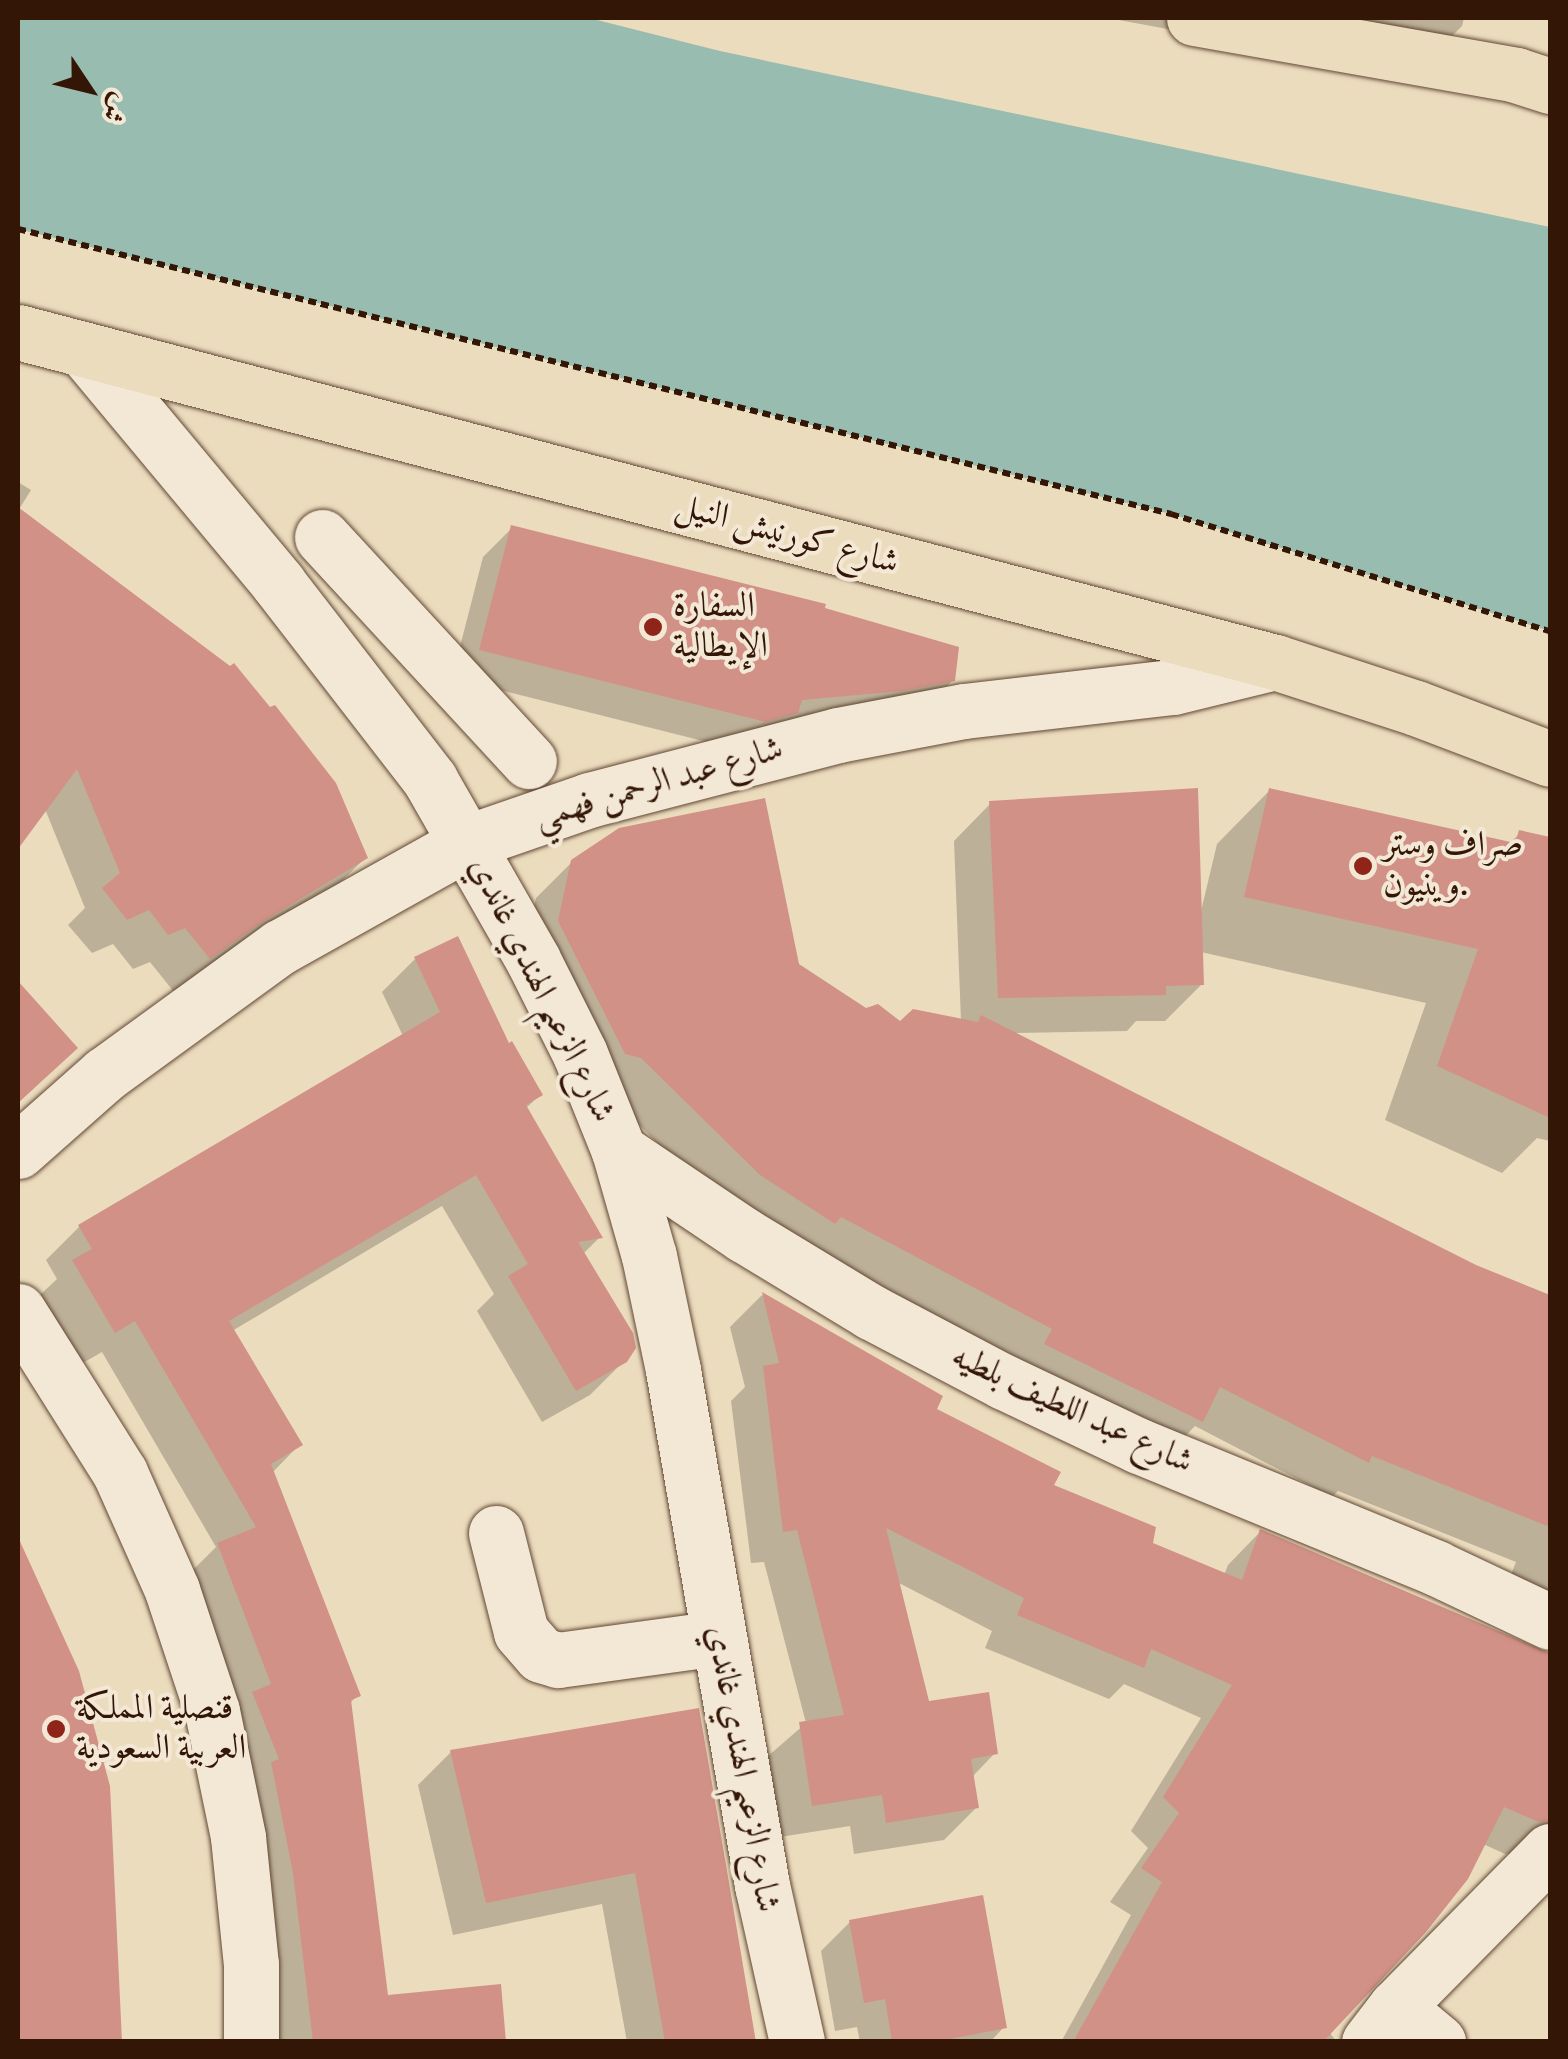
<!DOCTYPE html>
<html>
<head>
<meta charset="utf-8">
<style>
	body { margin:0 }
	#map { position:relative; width:1568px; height:2059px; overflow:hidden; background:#ecdcbe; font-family:Vollkorn,Amiri,serif }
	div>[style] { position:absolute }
	.water>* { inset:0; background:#99bcb0 }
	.shadow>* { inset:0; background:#0003 }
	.building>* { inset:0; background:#d29187 }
	.path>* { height:6px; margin-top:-3px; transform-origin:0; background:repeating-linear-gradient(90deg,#331606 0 8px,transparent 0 13px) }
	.roads { filter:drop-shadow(0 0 2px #614834) drop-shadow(0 0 2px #614834) }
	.minor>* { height:55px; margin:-27.5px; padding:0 27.5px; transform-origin:27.5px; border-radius:27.5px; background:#f3e8d5 }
	.major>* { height:55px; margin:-27.5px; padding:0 27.5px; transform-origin:27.5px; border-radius:27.5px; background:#ecdcbe }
	.highway>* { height:55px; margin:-27.5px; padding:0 27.5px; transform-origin:27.5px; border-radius:27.5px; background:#ecdcbe }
	.dots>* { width:28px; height:28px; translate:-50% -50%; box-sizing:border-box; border:5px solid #f3e8d5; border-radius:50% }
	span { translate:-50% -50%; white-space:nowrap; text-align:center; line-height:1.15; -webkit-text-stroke:8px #f3e8d5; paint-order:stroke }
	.street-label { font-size:35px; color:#331606 }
	.poi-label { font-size:35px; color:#331606 }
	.left { translate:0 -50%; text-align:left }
	.frame { position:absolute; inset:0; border:20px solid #331606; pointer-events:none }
	.north { position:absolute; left:40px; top:40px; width:100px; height:100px; -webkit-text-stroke:8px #f3e8d5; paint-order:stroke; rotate:125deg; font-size:28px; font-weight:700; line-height:40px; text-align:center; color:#331606 }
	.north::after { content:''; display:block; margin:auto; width:35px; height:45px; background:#331606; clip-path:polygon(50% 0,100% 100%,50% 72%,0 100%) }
</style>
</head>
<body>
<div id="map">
	<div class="water">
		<div style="clip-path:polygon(18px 18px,589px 18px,720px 51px,1550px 227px,1550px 631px,1171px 514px,18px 229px)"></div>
	</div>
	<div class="shadow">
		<div style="clip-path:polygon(1108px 18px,1319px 18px,1265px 47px)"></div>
		<div style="clip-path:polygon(1353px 18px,1464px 18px,1462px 26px,1435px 53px,1349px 37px)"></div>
		<div style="clip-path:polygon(18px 482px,31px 490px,18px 511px,365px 858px,330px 893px,174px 992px,150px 962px,133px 969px,113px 944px,92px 953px,68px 925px,85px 908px,45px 809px,18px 842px)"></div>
		<div style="clip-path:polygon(512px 528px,953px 680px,924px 709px,735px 749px,452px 678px,483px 557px)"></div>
		<div style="clip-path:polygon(1270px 790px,1509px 844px,1520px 833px,1550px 840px,1550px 1141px,1537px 1138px,1502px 1173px,1385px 1120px,1426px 1003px,1201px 952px,1202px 984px,1165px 1021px,1136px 1021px,1127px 1031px,1011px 1033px,1475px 1268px,1550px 1298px,1550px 1610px,1504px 1592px,1516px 1562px,1338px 1491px,1332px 1497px,1195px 1426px,1166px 1456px,725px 1210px,606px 1092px,524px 957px,536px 898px,572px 862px,796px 966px,866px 1011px,900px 1024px,961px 1021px,954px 841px,990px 804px,1201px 911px,1217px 844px)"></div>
		<div style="clip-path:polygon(415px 959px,507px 1046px,540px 1095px,525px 1109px,600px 1237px,583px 1254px,625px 1360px,590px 1395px,542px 1422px,477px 1311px,494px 1294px,442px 1206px,232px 1331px,299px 1445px,272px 1473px,358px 1695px,349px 1704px,386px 1997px,493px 2042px,277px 2042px,185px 1578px,216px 1547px,102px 1352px,81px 1364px,40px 1295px,57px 1279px,46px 1260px,79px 1227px,403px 1036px,382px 992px)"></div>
		<div style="clip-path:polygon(18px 985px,75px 1048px,18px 1103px)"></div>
		<div style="clip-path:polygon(762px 1295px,940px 1397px,933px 1410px,1150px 1545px,1224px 1575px,1228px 1565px,1260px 1532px,1536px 1653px,1550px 1653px,1550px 1829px,1519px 1853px,1505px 1854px,1483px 1844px,1329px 2032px,1337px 2042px,1061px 2042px,1131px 1915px,1110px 1902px,1148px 1848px,1131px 1831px,1201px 1718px,1124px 1684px,1109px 1699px,985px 1648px,992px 1631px,897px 1582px,927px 1704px,995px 1753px,972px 1777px,977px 1807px,944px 1840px,854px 1854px,850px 1826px,780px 1837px,767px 1757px,806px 1723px,764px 1562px,751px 1563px,731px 1401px,745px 1387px,730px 1327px)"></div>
		<div style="clip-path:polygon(18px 1545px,76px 1672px,118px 2042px,18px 2042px)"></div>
		<div style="clip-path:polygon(697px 1711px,753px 2042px,627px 2042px,602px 1904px,453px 1935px,418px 1785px,451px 1752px)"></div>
		<div style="clip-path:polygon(850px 1922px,1004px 2027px,990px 2042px,860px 2042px,857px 2027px,835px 2031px,821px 1951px)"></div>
	</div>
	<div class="building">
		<div style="clip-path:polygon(18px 507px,230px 666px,234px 663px,270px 707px,275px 705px,336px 783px,368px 858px,262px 922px,210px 959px,185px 928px,168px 935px,149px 910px,127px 920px,102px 888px,120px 873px,77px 769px,18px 849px)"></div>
		<div style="clip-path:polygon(511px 525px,826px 604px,825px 608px,959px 647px,955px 681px,902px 691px,802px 700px,798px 713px,766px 722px,479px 650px)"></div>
		<div style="clip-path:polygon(1198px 788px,1204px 985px,1166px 986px,1166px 995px,998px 998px,989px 801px)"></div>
		<div style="clip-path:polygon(1269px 788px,1515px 843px,1519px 830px,1550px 837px,1550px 1118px,1437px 1066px,1478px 949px,1244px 897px)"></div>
		<div style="clip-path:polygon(765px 798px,799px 964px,866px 1008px,878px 1004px,900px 1021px,913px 1009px,978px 1022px,981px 1015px,1476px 1265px,1550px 1295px,1550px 1527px,1372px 1456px,1369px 1463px,1220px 1387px,1203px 1422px,1044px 1344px,1052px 1329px,841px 1217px,835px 1224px,760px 1175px,641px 1058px,625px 1054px,558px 921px,571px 860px,619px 828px)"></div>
		<div style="clip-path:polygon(458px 936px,509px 1043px,512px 1041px,543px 1095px,526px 1105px,603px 1238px,578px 1242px,633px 1333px,636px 1348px,627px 1362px,576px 1391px,508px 1276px,528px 1264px,476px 1175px,229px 1321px,303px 1445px,271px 1464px,361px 1696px,351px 1700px,388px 1995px,501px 1984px,506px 2042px,313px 2042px,293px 1873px,271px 1762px,279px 1759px,252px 1692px,271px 1684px,217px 1543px,256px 1527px,135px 1321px,115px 1333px,72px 1260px,92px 1249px,78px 1225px,440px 1012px,414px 957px)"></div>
		<div style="clip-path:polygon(18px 981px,78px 1048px,18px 1103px)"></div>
		<div style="clip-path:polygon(762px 1292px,943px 1396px,937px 1409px,1061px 1472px,1054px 1485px,1156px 1527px,1153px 1543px,1242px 1580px,1260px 1529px,1550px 1653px,1550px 1821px,1539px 1822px,1504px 1807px,1468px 1879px,1426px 1932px,1323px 2042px,1073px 2042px,1162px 1882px,1141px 1868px,1179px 1813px,1163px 1797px,1232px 1685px,1151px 1649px,1144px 1668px,1017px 1615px,1024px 1598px,886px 1528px,929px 1701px,989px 1692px,998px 1754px,971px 1759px,979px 1808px,886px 1823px,882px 1795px,812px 1806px,799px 1722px,844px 1715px,797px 1530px,783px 1532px,763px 1366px,779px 1363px)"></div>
		<div style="clip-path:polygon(18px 1537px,79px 1671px,110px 1786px,122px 2042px,18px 2042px)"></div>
		<div style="clip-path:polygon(699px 1708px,725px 1859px,756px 2042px,665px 2042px,635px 1873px,486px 1903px,450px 1750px)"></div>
		<div style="clip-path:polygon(983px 1895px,1007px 2028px,934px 2042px,892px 2042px,885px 1999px,864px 2003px,849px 1920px)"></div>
	</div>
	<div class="path">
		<div style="left:18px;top:229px;width:1188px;rotate:13.88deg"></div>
		<div style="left:1171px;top:514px;width:397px;rotate:17.2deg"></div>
	</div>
	<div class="roads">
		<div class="minor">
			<div style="left:85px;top:351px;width:302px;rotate:50.2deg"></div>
			<div style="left:278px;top:583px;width:249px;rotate:52.3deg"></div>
			<div style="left:430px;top:780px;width:207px;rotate:60.2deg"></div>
			<div style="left:533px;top:960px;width:105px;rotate:63.4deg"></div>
			<div style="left:580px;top:1054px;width:105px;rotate:68.1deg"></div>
			<div style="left:619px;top:1151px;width:109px;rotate:74.1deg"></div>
			<div style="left:649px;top:1256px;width:116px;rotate:78.1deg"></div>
			<div style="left:673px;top:1370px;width:523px;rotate:80.2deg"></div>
			<div style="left:762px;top:1885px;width:161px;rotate:77.4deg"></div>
			<div style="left:322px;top:537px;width:305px;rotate:47.3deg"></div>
			<div style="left:18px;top:1151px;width:116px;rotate:-41.5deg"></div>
			<div style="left:105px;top:1074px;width:216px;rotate:-36deg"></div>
			<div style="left:280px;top:947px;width:215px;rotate:-29.2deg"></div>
			<div style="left:468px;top:842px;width:128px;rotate:-19.1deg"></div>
			<div style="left:589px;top:800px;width:257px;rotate:-14.6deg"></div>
			<div style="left:838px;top:735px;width:128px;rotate:-10.8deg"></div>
			<div style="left:964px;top:711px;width:210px;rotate:-6.6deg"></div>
			<div style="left:1173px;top:687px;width:105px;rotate:-13.8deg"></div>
			<div style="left:619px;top:1151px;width:151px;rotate:33.9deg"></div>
			<div style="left:744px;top:1235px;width:149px;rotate:31.2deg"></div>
			<div style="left:871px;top:1312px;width:150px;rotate:27.8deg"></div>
			<div style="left:1004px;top:1382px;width:149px;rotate:25.4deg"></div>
			<div style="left:1139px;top:1446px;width:321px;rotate:22.3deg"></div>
			<div style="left:1436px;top:1568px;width:126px;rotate:25.3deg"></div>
			<div style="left:18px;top:1311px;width:191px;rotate:57.8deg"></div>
			<div style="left:120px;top:1473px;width:128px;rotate:66deg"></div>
			<div style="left:172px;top:1590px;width:127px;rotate:71.7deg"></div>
			<div style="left:212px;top:1711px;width:129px;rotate:78.3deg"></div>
			<div style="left:238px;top:1837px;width:128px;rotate:84.2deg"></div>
			<div style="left:251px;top:1964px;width:78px;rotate:90deg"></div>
			<div style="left:496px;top:1533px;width:102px;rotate:75.8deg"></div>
			<div style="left:521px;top:1632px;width:30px;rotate:49deg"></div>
			<div style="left:541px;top:1655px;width:18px;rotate:16deg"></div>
			<div style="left:558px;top:1660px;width:162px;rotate:-7.8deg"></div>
			<div style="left:1396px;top:2007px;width:55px;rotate:39.8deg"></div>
			<div style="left:1369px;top:2042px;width:44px;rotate:-52.4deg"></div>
			<div style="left:1396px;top:2007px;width:219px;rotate:-45.4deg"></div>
		</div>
		<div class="major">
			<div style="left:1194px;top:18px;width:327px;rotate:10deg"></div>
			<div style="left:1516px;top:75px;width:36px;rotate:18deg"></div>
		</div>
		<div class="highway">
			<div style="left:18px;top:332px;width:1300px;rotate:14.71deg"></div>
			<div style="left:1275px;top:662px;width:148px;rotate:18.1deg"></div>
			<div style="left:1416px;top:708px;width:143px;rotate:20.8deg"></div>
		</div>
	</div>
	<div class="dots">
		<div style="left:653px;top:627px;background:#8f2418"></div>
		<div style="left:1363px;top:866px;background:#8f2418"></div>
		<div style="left:56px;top:1729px;background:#8f2418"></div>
	</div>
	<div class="street-label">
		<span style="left:787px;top:535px;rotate:15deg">شارع كورنيش النيل</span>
		<span style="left:659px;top:784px;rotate:-16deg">شارع عبد الرحمن فهمي</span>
		<span style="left:541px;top:990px;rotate:64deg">شارع الزعيم الهندي غاندي</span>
		<span style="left:1072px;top:1410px;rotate:25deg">شارع عبد اللطيف بلطيه</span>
		<span style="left:742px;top:1769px;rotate:80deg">شارع الزعيم الهندي غاندي</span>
	</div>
	<div class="poi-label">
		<span class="left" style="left:673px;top:627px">السفارة<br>الإيطالية</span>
		<span class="left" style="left:1383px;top:866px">صراف وستر<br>وينيون.</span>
		<span class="left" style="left:76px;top:1729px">قنصلية المملكة<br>العربية السعودية</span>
	</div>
	<div class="frame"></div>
	<div class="north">ش</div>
</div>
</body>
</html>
